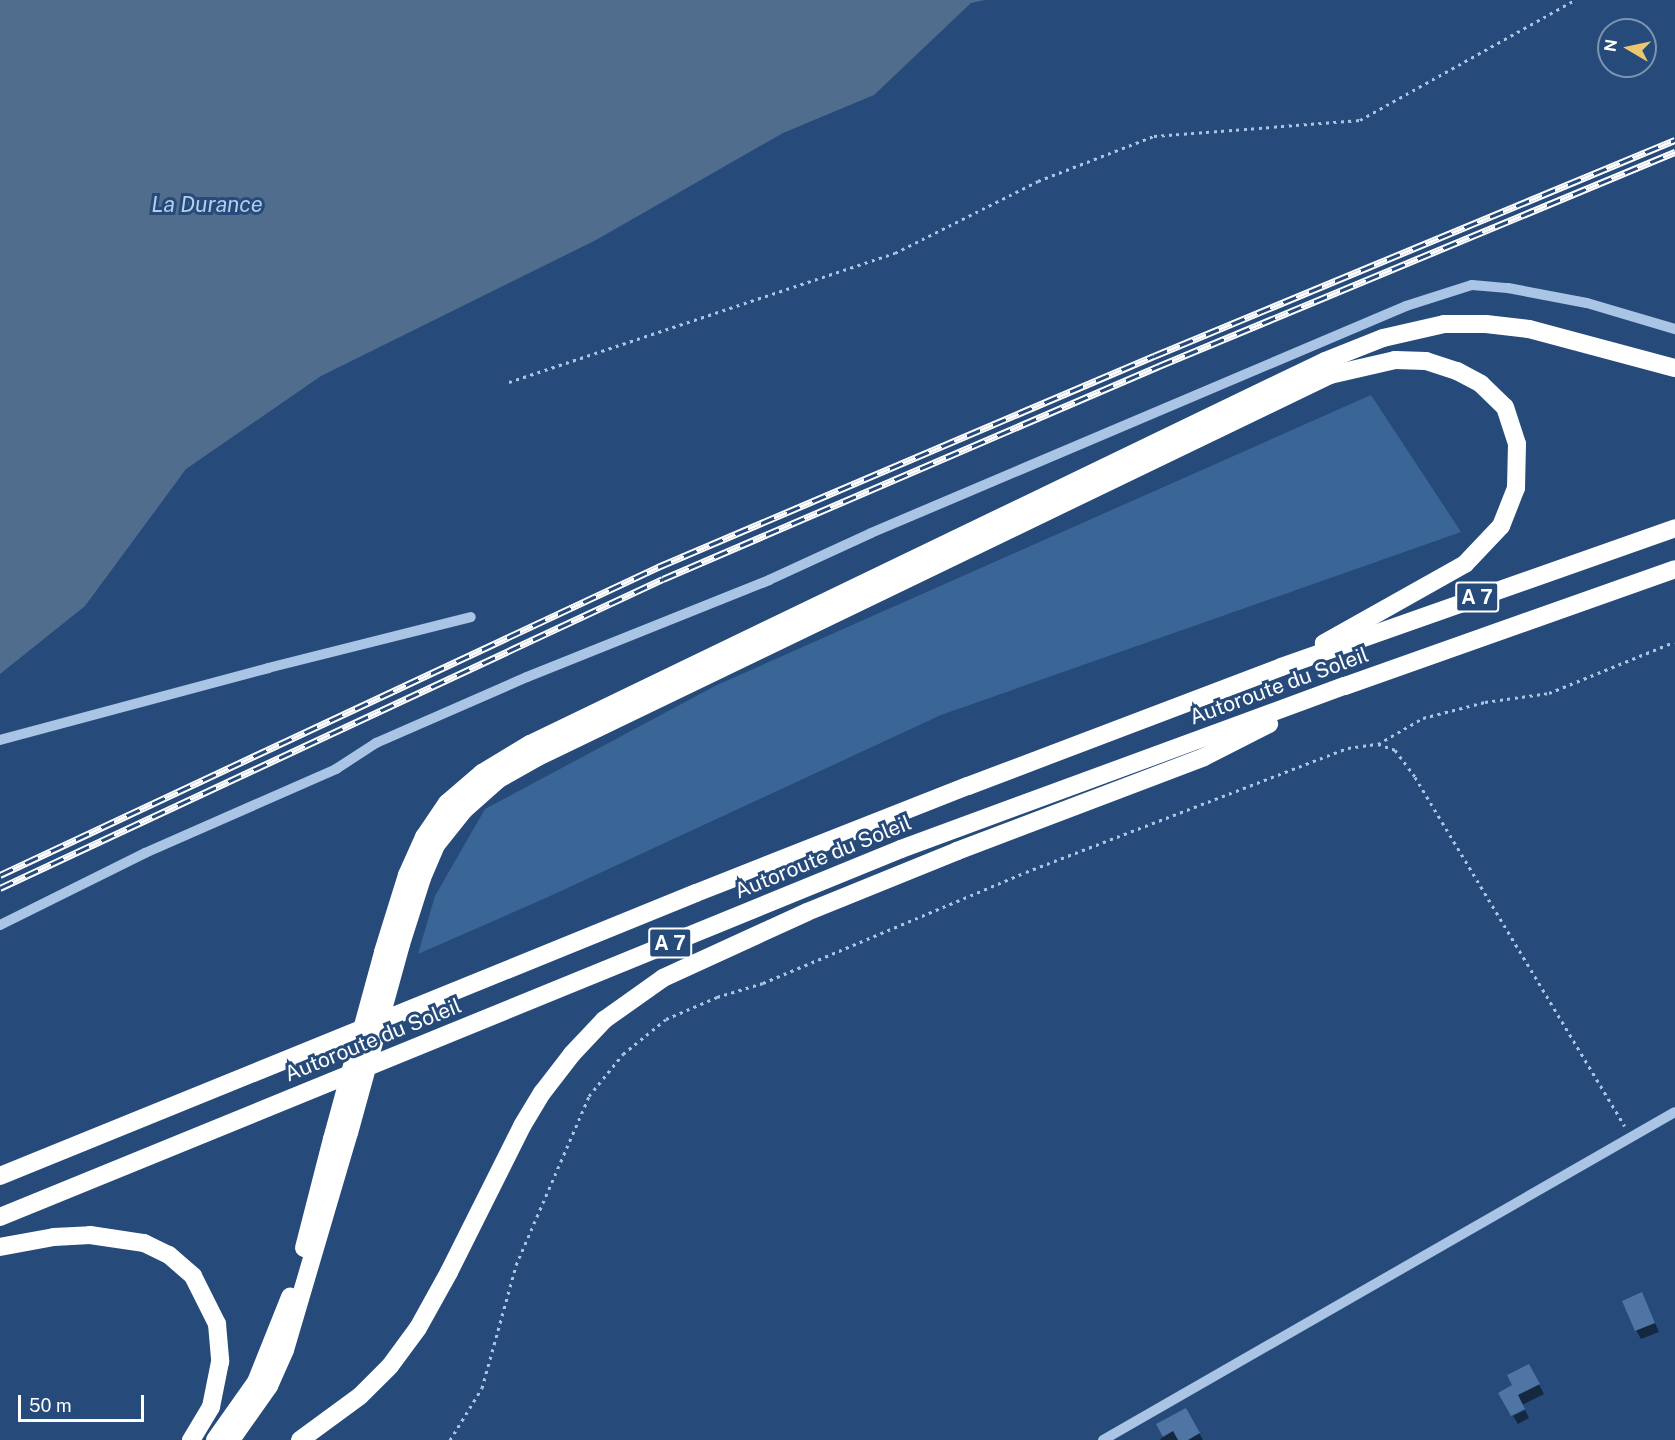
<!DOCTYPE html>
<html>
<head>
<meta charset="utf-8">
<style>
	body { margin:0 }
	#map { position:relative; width:1675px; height:1440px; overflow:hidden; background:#264b7a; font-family:"Public Sans",sans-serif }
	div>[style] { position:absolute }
	.green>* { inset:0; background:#3a6597 }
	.water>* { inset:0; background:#516d8e }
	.shadow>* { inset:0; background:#0007 }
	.building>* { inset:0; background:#4e75a3 }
	.path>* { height:3px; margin-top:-1.5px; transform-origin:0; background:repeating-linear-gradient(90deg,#a9c4e4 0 3px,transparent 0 7.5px) }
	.minor>* { height:10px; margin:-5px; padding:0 5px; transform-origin:5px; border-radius:5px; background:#a9c4e4 }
	.highway>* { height:18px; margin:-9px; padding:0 9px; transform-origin:9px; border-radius:9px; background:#fff }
	.rail>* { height:7px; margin-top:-3.5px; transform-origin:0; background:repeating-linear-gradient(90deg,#264b7a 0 14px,#fff 0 28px); box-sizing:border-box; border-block:2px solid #fff }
	.highway-bridge>* { height:18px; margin:-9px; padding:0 9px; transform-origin:9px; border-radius:9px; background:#fff }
	span { translate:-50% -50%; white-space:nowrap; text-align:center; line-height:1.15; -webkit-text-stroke:6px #264b7a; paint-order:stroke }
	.shield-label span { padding:2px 4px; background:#264b7a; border:2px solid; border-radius:4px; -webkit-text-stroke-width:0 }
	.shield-label { font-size:20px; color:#fff; font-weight:700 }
	.street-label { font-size:21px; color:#fff }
	.water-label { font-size:22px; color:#b4ceeb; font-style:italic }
	.north { position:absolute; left:1597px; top:18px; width:60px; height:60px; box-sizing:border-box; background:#264b7a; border:2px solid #7d93af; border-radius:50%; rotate:279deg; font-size:16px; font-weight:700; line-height:24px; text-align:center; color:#fff }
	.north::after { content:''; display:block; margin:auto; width:21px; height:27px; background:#ecc66e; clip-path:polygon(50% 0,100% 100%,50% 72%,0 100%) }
	.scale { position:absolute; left:18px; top:1395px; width:126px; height:27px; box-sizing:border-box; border:3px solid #fff; border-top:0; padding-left:8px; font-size:18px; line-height:21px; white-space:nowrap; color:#fff; -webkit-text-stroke:4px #264b7a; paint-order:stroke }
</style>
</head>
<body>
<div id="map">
	<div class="green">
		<div style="clip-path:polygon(1371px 395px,1461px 532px,941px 715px,548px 897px,418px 954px,435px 896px,485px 809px,717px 685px)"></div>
	</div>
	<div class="water">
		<div style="clip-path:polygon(0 0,985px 0,971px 3px,874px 95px,783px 133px,596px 240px,321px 376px,186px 469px,85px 606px,0 674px)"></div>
	</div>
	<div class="shadow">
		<div style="clip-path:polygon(1642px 1294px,1659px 1332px,1641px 1339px,1636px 1330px)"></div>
		<div style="clip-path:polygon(1529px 1366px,1544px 1394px,1522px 1405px,1514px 1386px)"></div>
		<div style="clip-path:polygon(1186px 1410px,1203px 1440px,1160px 1440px,1164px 1435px)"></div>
		<div style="clip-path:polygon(1525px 1410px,1529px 1418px,1518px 1424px,1513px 1416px)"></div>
	</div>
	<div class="building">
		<div style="clip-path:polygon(1642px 1292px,1655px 1323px,1635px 1331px,1622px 1301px)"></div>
		<div style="clip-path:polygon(1529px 1364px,1540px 1384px,1518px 1395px,1525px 1409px,1511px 1416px,1498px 1393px,1512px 1385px,1507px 1375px)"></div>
		<div style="clip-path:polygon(1186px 1408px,1200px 1433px,1188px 1440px,1178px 1440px,1173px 1431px,1163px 1437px,1156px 1424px)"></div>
	</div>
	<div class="path">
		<div style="left:509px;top:382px;width:407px;rotate:-18.5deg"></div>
		<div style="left:895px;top:253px;width:160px;rotate:-26.7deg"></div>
		<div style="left:1038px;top:181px;width:124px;rotate:-21.2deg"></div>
		<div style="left:1154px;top:136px;width:207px;rotate:-4.4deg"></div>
		<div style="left:1360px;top:120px;width:246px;rotate:-29.2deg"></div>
		<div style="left:1378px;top:744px;width:52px;rotate:-30deg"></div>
		<div style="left:1423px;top:718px;width:64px;rotate:-14.5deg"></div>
		<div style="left:1485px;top:702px;width:65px;rotate:-8deg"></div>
		<div style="left:1549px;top:693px;width:135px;rotate:-22.2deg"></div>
		<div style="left:450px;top:1440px;width:61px;rotate:-58.4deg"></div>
		<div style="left:482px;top:1388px;width:128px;rotate:-74.5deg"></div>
		<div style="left:516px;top:1265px;width:184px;rotate:-66.6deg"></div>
		<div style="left:589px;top:1096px;width:54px;rotate:-51deg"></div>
		<div style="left:623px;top:1054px;width:55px;rotate:-39.1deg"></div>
		<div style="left:666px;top:1019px;width:56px;rotate:-23.3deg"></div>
		<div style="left:717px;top:997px;width:48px;rotate:-16.9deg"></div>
		<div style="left:763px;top:983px;width:285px;rotate:-22.9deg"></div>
		<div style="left:1026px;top:872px;width:345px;rotate:-21.1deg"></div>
		<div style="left:1348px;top:748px;width:30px;rotate:-8deg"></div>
		<div style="left:1378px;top:744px;width:18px;rotate:19deg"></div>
		<div style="left:1395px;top:750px;width:34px;rotate:53deg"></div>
		<div style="left:1415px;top:777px;width:407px;rotate:59deg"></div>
	</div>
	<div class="minor">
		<div style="left:0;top:740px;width:278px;rotate:-15deg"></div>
		<div style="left:268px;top:668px;width:209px;rotate:-14.1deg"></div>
		<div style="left:0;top:925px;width:162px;rotate:-26.4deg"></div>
		<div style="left:145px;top:853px;width:209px;rotate:-23.7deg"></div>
		<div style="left:336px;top:769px;width:48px;rotate:-33deg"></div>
		<div style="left:376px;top:743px;width:165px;rotate:-23.6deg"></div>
		<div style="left:527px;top:677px;width:261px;rotate:-21.8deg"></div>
		<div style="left:769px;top:580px;width:112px;rotate:-24.7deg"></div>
		<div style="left:871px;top:533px;width:581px;rotate:-22.99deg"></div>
		<div style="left:1406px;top:306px;width:69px;rotate:-17.7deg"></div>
		<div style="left:1472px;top:285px;width:36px;rotate:5deg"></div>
		<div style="left:1508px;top:288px;width:80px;rotate:10.8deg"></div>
		<div style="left:1587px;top:303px;width:92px;rotate:16.5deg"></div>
		<div style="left:1103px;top:1440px;width:659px;rotate:-29.83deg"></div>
	</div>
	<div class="highway">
		<div style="left:401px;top:944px;width:69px;rotate:-72.3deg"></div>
		<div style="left:422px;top:878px;width:36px;rotate:-67deg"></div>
		<div style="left:436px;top:845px;width:45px;rotate:-51.3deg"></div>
		<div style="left:464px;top:810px;width:47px;rotate:-41.5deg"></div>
		<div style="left:499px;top:779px;width:45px;rotate:-29.4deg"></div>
		<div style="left:538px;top:757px;width:879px;rotate:-25.75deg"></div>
		<div style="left:1330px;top:375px;width:67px;rotate:-13deg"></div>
		<div style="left:1395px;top:360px;width:31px;rotate:2deg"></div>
		<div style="left:1426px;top:361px;width:33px;rotate:18deg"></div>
		<div style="left:1457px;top:371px;width:27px;rotate:28deg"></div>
		<div style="left:1481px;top:384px;width:33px;rotate:44deg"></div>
		<div style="left:1505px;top:407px;width:39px;rotate:72deg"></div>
		<div style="left:1517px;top:444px;width:44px;rotate:91.3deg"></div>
		<div style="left:1516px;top:488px;width:41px;rotate:111.5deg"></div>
		<div style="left:1501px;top:526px;width:52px;rotate:133.5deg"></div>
		<div style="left:1465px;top:564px;width:162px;rotate:150.7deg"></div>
		<div style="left:383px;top:952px;width:81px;rotate:-72.7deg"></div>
		<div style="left:407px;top:875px;width:42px;rotate:-65.9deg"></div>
		<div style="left:424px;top:837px;width:41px;rotate:-55.9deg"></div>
		<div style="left:447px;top:803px;width:46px;rotate:-40.6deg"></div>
		<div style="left:482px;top:773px;width:56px;rotate:-31.1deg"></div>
		<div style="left:530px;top:744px;width:882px;rotate:-25.72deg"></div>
		<div style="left:1325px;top:361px;width:62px;rotate:-21.6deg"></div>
		<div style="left:1383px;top:338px;width:63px;rotate:-12.9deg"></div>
		<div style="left:1444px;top:324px;width:42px"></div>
		<div style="left:1486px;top:324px;width:43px;rotate:6.6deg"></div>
		<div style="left:1529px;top:329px;width:151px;rotate:15deg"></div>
		<div style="left:0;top:1176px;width:751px;rotate:-22.13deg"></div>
		<div style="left:696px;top:893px;width:292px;rotate:-21.5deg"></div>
		<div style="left:968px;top:786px;width:335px;rotate:-20.8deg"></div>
		<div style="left:1281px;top:667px;width:418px;rotate:-19.4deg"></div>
		<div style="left:0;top:1217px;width:973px;rotate:-22.22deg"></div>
		<div style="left:901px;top:849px;width:473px;rotate:-20.2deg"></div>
		<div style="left:1345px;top:686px;width:350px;rotate:-19.5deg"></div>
		<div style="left:0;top:1247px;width:55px;rotate:-10.5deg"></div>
		<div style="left:54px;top:1237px;width:36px;rotate:-3deg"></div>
		<div style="left:90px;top:1235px;width:55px;rotate:8.4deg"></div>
		<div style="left:144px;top:1243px;width:28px;rotate:26deg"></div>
		<div style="left:169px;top:1255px;width:32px;rotate:41deg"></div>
		<div style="left:193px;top:1276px;width:54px;rotate:63.4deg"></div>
		<div style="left:217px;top:1324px;width:38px;rotate:85deg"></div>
		<div style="left:220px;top:1362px;width:46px;rotate:101.3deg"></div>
		<div style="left:211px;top:1407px;width:39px;rotate:121deg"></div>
		<div style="left:304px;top:1248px;width:113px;rotate:-75.6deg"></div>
		<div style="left:215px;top:1440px;width:71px;rotate:-54.7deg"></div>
		<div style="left:256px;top:1382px;width:92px;rotate:-68.2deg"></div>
		<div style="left:231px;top:1440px;width:66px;rotate:-54.9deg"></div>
		<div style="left:269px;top:1386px;width:39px;rotate:-66deg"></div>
		<div style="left:285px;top:1350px;width:226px;rotate:-73.6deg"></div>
		<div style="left:300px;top:1440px;width:74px;rotate:-36.3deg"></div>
		<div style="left:360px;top:1396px;width:42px;rotate:-45deg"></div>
		<div style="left:390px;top:1366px;width:47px;rotate:-53.6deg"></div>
		<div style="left:418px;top:1328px;width:64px;rotate:-61deg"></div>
		<div style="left:449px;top:1272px;width:163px;rotate:-63.4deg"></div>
		<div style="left:522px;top:1126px;width:39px;rotate:-59deg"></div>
		<div style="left:542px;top:1093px;width:49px;rotate:-52.4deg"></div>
		<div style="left:572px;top:1054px;width:47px;rotate:-46.7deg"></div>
		<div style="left:604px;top:1020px;width:72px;rotate:-35.4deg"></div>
		<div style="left:663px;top:978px;width:158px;rotate:-24.6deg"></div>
		<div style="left:807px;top:912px;width:162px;rotate:-22.1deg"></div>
		<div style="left:957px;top:851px;width:264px;rotate:-20.8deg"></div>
		<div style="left:1204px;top:757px;width:73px;rotate:-26.9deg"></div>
	</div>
	<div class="rail">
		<div style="left:0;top:875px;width:727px;rotate:-25.08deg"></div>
		<div style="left:658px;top:567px;width:539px;rotate:-23.05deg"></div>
		<div style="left:1154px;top:356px;width:564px;rotate:-22.52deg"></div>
		<div style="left:0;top:888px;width:731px;rotate:-24.99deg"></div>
		<div style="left:663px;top:579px;width:540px;rotate:-23.24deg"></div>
		<div style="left:1159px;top:366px;width:559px;rotate:-22.53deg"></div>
	</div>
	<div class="highway-bridge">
		<div style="left:349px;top:1133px;width:196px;rotate:-74.6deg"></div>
		<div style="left:332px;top:1139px;width:194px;rotate:-74.7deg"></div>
	</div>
	<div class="shield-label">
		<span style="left:1477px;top:597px">A 7</span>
		<span style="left:670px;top:943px">A 7</span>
	</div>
	<div class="street-label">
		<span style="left:1279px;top:686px;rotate:-20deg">Autoroute du Soleil</span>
		<span style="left:823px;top:857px;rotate:-22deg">Autoroute du Soleil</span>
		<span style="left:373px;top:1040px;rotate:-22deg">Autoroute du Soleil</span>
	</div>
	<div class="water-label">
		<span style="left:207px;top:205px">La Durance</span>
	</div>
	<div class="north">N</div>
	<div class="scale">50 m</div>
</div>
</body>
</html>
